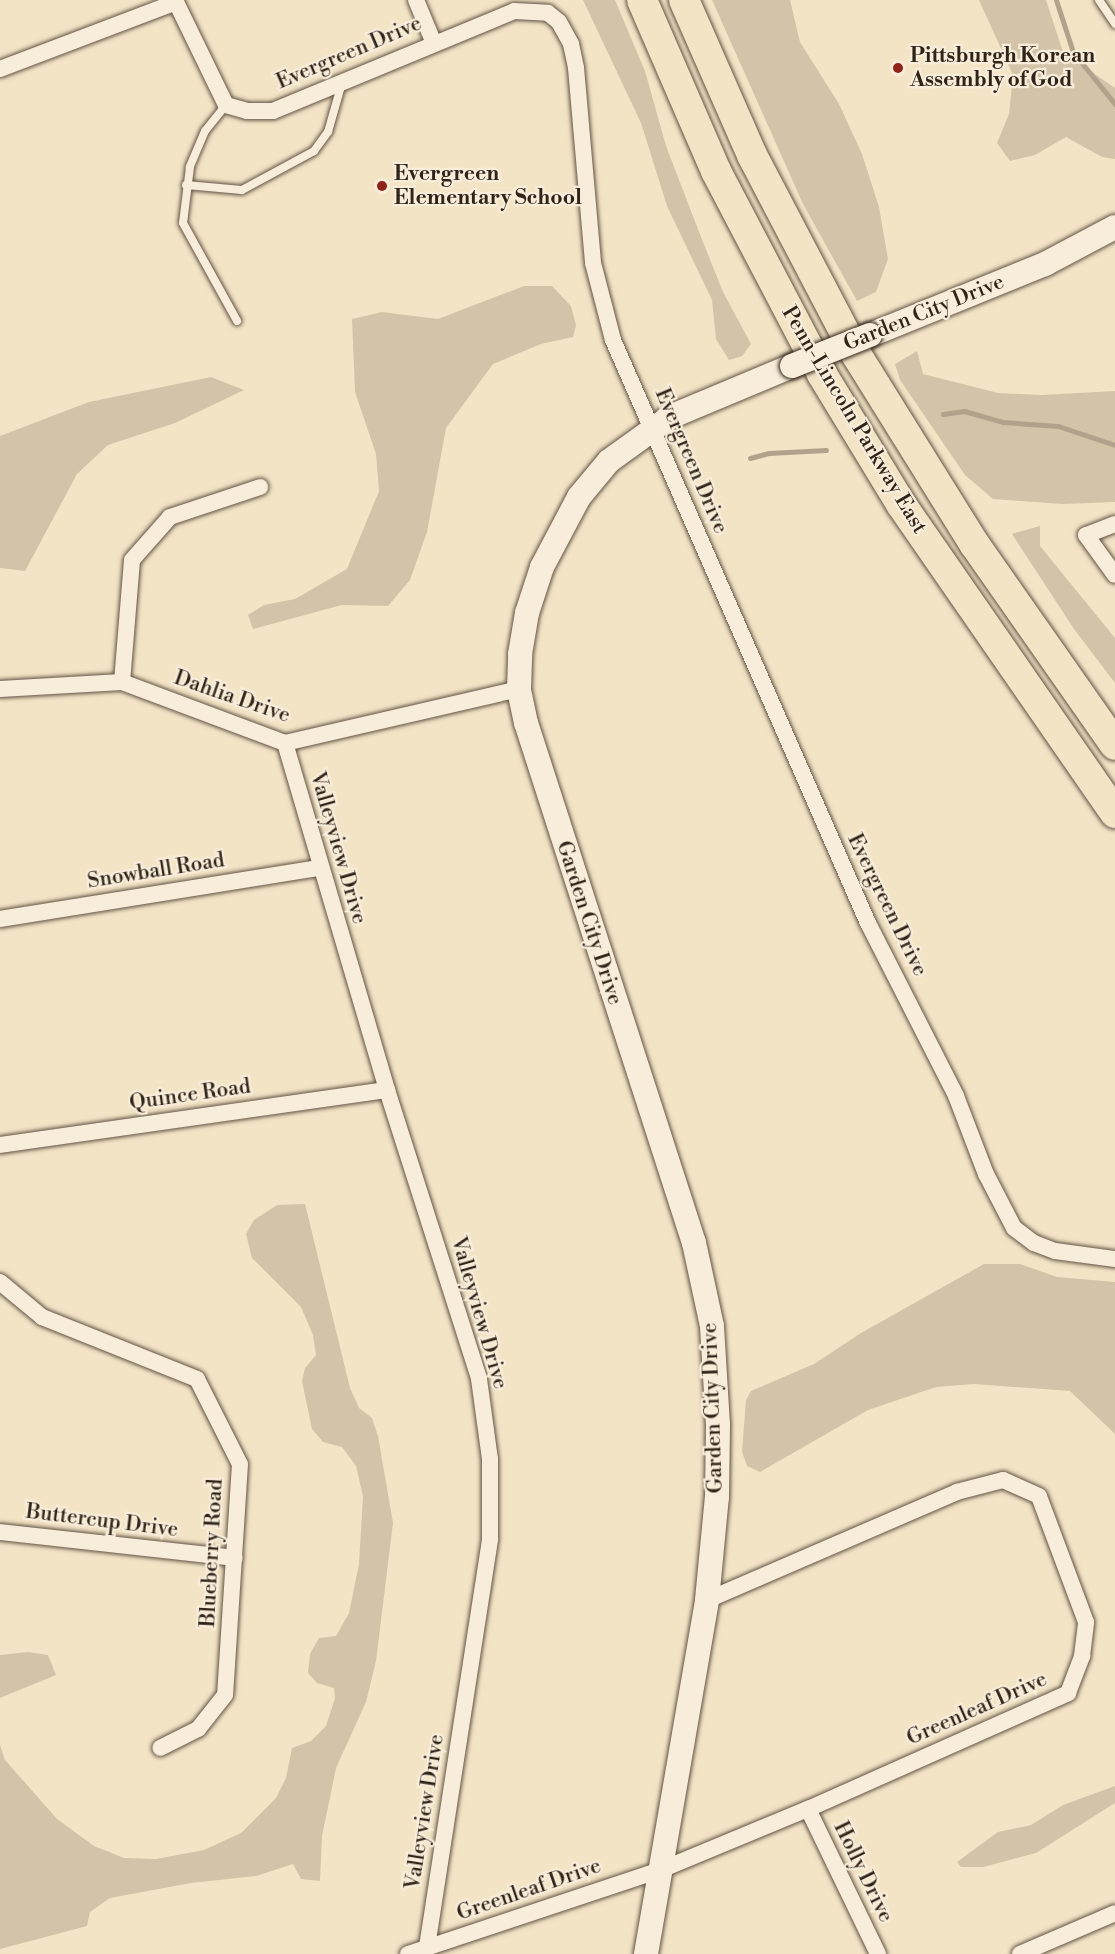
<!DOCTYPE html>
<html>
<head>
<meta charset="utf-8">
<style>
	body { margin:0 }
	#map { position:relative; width:1115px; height:1954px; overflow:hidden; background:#f4e4c6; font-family:"Libre Bodoni",serif }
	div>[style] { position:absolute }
	.green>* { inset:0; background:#d3c3a9 }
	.stream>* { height:5px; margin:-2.5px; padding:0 2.5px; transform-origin:2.5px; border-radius:2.5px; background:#b1a38b }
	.roads { filter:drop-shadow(0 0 2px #615444) drop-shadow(0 0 2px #615444) }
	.lane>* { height:8px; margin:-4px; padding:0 4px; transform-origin:4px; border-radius:4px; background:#f8edda }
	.street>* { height:16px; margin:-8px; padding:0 8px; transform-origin:8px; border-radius:8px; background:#f8edda }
	.secondary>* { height:24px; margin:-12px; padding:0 12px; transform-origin:12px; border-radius:12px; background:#f8edda }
	.highway>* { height:30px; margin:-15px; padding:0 15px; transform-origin:15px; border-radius:15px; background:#f4e4c6 }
	.bridges { filter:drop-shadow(0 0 2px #302419) drop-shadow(0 0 2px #302419) }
	.secondary-bridge>* { height:24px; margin:-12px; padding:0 12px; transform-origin:12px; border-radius:12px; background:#f8edda }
	.dots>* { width:16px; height:16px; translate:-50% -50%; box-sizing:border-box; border:3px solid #f8edda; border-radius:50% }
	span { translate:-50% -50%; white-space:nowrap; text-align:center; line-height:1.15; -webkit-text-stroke:4.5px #f8edda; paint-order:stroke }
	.street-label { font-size:21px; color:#302419 }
	.poi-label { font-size:21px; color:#302419; font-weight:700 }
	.left { translate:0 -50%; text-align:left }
</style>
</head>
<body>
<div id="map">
	<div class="green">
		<div style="clip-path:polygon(583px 0,615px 0,645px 71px,666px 146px,701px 237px,723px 292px,751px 344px,742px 356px,729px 360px,716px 339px,712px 300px,667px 206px,641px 123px)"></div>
		<div style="clip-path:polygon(712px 0,790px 0,800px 42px,839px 104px,862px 154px,879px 207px,888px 259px,876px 292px,857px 301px,803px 204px)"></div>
		<div style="clip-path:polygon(979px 0,1046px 0,1063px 52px,1115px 88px,1115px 159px,1102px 157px,1066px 137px,1035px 155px,1010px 161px,997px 143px,1009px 114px,1013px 75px)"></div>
		<div style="clip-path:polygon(524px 286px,552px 286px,571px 306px,576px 325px,573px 337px,541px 344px,493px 364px,446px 428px,427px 532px,410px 580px,388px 606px,342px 605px,253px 629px,248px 615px,264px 605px,295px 599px,347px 569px,379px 491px,376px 454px,355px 392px,352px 319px,382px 312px,438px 319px)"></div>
		<div style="clip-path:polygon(917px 351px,923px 374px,998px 393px,1042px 395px,1115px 391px,1115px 502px,1063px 504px,993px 499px,965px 475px,900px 380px,895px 364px)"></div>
		<div style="clip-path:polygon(211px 377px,244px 390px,175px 423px,108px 445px,77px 474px,25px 571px,0 568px,0 436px,89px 402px)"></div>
		<div style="clip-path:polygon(1040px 526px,1040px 546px,1115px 638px,1115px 683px,1074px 629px,1012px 534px)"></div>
		<div style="clip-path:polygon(305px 1204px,350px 1388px,359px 1408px,372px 1418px,378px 1436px,393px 1523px,376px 1661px,366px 1702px,336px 1768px,322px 1836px,320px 1881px,301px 1879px,293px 1864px,256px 1876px,191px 1883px,110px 1898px,90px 1912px,87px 1926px,0 1949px,0 1745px,5px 1760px,57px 1819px,94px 1846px,124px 1858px,156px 1859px,204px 1850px,241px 1833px,276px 1798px,286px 1778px,292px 1748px,311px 1741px,326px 1726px,335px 1698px,334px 1688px,317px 1683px,308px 1673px,310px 1654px,319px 1638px,336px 1636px,349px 1613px,359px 1564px,363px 1496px,356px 1466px,342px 1447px,323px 1442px,312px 1429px,302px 1381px,305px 1368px,316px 1355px,313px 1335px,301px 1307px,252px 1258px,246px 1234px,254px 1220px,277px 1205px)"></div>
		<div style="clip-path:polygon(984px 1264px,1020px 1264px,1057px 1277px,1115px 1282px,1115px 1434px,1070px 1391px,974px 1384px,936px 1387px,868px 1410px,760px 1472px,747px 1466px,742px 1452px,746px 1400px,751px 1391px,814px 1364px,861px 1333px)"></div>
		<div style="clip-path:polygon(28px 1652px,48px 1655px,56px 1675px,0 1698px,0 1655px)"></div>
		<div style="clip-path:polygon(1115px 1786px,1115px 1803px,1036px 1853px,983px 1867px,961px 1867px,957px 1862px,998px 1832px,1031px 1825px,1063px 1805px)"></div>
	</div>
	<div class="stream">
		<div style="left:1056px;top:0;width:55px;rotate:71.9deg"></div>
		<div style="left:1073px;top:52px;width:67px;rotate:51.1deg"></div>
		<div style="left:943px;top:414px;width:21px;rotate:-8deg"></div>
		<div style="left:964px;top:411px;width:41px;rotate:15.8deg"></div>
		<div style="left:1003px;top:422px;width:55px;rotate:4.2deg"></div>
		<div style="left:1058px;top:426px;width:60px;rotate:18.4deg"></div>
		<div style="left:750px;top:458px;width:20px;rotate:-15deg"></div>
		<div style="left:769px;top:453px;width:57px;rotate:-3deg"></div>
	</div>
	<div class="roads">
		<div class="lane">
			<div style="left:1099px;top:0;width:29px;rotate:56deg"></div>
			<div style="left:226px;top:105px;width:33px;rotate:129deg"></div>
			<div style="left:205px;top:131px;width:39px;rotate:113deg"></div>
			<div style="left:190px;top:167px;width:56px;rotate:97.1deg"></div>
			<div style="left:183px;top:223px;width:112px;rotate:61.1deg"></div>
			<div style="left:186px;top:185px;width:56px;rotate:5.1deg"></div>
			<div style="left:242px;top:190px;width:82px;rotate:-28.4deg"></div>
			<div style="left:314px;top:151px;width:24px;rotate:-54deg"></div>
			<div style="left:328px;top:132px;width:51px;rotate:-74.1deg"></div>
		</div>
		<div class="street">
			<div style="left:175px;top:0;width:117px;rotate:64.1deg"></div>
			<div style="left:226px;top:105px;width:22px;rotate:16deg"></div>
			<div style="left:247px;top:111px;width:26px"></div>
			<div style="left:273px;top:111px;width:261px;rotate:-22.5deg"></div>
			<div style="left:514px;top:11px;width:34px;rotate:3deg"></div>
			<div style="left:548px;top:13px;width:14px;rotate:39deg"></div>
			<div style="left:559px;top:22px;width:25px;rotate:61deg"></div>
			<div style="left:571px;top:44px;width:25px;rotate:78deg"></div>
			<div style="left:576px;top:68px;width:196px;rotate:85deg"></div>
			<div style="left:593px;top:263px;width:80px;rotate:75.4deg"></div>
			<div style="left:613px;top:340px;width:636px;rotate:66.38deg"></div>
			<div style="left:868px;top:923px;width:194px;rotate:63deg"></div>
			<div style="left:956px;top:1096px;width:84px;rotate:69deg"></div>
			<div style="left:986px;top:1174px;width:61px;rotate:62.6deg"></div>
			<div style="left:1014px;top:1228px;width:25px;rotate:37deg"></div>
			<div style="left:1034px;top:1243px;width:22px;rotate:21deg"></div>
			<div style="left:1055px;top:1251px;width:61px;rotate:7.6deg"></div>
			<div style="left:416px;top:0;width:44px;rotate:67.5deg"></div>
			<div style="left:0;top:69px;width:188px;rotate:-20.8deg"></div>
			<div style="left:1115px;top:524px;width:31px;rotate:159deg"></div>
			<div style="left:1086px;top:535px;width:49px;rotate:54.1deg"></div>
			<div style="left:122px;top:682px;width:122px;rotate:-85.3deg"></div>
			<div style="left:132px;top:560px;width:57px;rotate:-48.5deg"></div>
			<div style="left:170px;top:517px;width:95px;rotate:-18.4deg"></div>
			<div style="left:0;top:689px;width:122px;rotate:-3.3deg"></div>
			<div style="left:122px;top:682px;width:174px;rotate:20.5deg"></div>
			<div style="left:285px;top:743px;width:240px;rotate:-13deg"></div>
			<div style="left:285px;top:743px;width:362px;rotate:73.6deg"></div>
			<div style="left:387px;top:1090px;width:303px;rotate:72.3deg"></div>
			<div style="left:479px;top:1379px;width:81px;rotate:82.2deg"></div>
			<div style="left:490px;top:1459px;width:81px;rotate:90deg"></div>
			<div style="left:490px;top:1540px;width:413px;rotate:98.8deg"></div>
			<div style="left:0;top:919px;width:323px;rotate:-9.1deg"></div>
			<div style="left:0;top:1145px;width:391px;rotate:-8.1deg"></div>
			<div style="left:0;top:1282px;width:55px;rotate:39.8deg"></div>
			<div style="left:42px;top:1317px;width:167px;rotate:21.8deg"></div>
			<div style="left:197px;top:1379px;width:95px;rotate:63.2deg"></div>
			<div style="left:240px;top:1464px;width:231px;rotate:93.7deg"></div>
			<div style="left:225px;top:1695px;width:43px;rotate:128.5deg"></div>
			<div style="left:198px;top:1729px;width:42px;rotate:153.4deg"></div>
			<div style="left:0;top:1532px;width:236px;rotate:6.3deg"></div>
			<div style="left:808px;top:1809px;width:161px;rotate:64.2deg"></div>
			<div style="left:408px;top:1954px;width:263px;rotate:-18.4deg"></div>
			<div style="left:658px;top:1871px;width:162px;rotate:-22.5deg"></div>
			<div style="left:808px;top:1809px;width:285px;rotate:-24deg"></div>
			<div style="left:1068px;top:1693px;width:40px;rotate:-69deg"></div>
			<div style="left:1082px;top:1656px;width:34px;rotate:-83deg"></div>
			<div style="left:1086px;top:1622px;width:134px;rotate:-110.5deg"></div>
			<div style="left:1039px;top:1496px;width:39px;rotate:-156deg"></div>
			<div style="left:1003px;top:1480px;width:48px;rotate:165.4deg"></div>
			<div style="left:957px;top:1492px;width:272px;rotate:156.6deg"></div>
			<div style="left:1020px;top:1954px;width:103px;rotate:-23.3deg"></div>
		</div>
		<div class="secondary">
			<div style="left:870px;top:335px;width:189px;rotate:-22.1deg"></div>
			<div style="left:1045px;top:264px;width:79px;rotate:-27.9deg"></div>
			<div style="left:646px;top:1954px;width:359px;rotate:-80.2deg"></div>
			<div style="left:707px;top:1600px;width:103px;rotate:-84.5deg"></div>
			<div style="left:717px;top:1497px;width:72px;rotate:-89.2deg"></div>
			<div style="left:718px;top:1425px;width:99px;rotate:-93.5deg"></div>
			<div style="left:712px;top:1326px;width:85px;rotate:-102.2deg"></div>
			<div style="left:694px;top:1243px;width:546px;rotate:-107.9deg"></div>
			<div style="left:526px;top:723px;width:35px;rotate:-102deg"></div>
			<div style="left:519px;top:689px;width:35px;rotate:-88deg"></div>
			<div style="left:520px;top:654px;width:42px;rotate:-80.3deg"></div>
			<div style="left:527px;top:613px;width:48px;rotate:-71.9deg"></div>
			<div style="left:542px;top:567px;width:79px;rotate:-62.1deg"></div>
			<div style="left:579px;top:497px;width:47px;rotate:-50.2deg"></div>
			<div style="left:609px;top:461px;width:75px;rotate:-35.8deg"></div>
			<div style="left:670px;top:417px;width:132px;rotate:-22.7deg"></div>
		</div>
		<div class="highway">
			<div style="left:642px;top:0;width:186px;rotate:66.6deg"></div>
			<div style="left:716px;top:171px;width:229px;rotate:62.4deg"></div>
			<div style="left:822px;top:374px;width:152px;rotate:58.7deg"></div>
			<div style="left:901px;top:504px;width:376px;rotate:55.3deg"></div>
			<div style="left:684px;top:0;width:169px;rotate:66.3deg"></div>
			<div style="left:752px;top:155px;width:225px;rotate:62.4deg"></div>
			<div style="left:856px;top:354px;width:225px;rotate:58.1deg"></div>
			<div style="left:975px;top:545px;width:244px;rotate:55deg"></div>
		</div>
	</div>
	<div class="bridges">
		<div class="secondary-bridge">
			<div style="left:792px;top:366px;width:84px;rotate:-21.7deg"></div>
		</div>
	</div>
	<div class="dots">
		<div style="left:898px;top:68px;background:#8f2418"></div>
		<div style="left:382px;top:186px;background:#8f2418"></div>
	</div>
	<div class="street-label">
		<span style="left:349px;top:53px;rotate:-23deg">Evergreen Drive</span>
		<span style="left:924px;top:313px;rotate:-22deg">Garden City Drive</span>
		<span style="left:854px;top:420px;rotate:59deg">Penn-Lincoln Parkway East</span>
		<span style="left:691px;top:461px;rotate:67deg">Evergreen Drive</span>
		<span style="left:232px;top:697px;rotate:19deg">Dahlia Drive</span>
		<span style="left:338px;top:848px;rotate:74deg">Valleyview Drive</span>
		<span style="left:156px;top:871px;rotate:-9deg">Snowball Road</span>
		<span style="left:887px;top:905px;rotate:64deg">Evergreen Drive</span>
		<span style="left:589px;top:923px;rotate:72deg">Garden City Drive</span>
		<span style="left:190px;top:1095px;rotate:-8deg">Quince Road</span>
		<span style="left:479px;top:1313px;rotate:74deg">Valleyview Drive</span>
		<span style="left:713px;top:1408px;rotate:-92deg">Garden City Drive</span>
		<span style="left:102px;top:1521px;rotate:7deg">Buttercup Drive</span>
		<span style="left:212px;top:1553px;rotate:-87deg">Blueberry Road</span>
		<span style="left:977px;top:1709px;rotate:-24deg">Greenleaf Drive</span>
		<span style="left:425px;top:1812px;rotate:-81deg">Valleyview Drive</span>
		<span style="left:863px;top:1872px;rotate:64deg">Holly Drive</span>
		<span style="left:529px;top:1890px;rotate:-19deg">Greenleaf Drive</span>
	</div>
	<div class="poi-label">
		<span class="left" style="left:910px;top:68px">Pittsburgh Korean<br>Assembly of God</span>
		<span class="left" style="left:394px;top:186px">Evergreen<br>Elementary School</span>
	</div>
</div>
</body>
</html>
